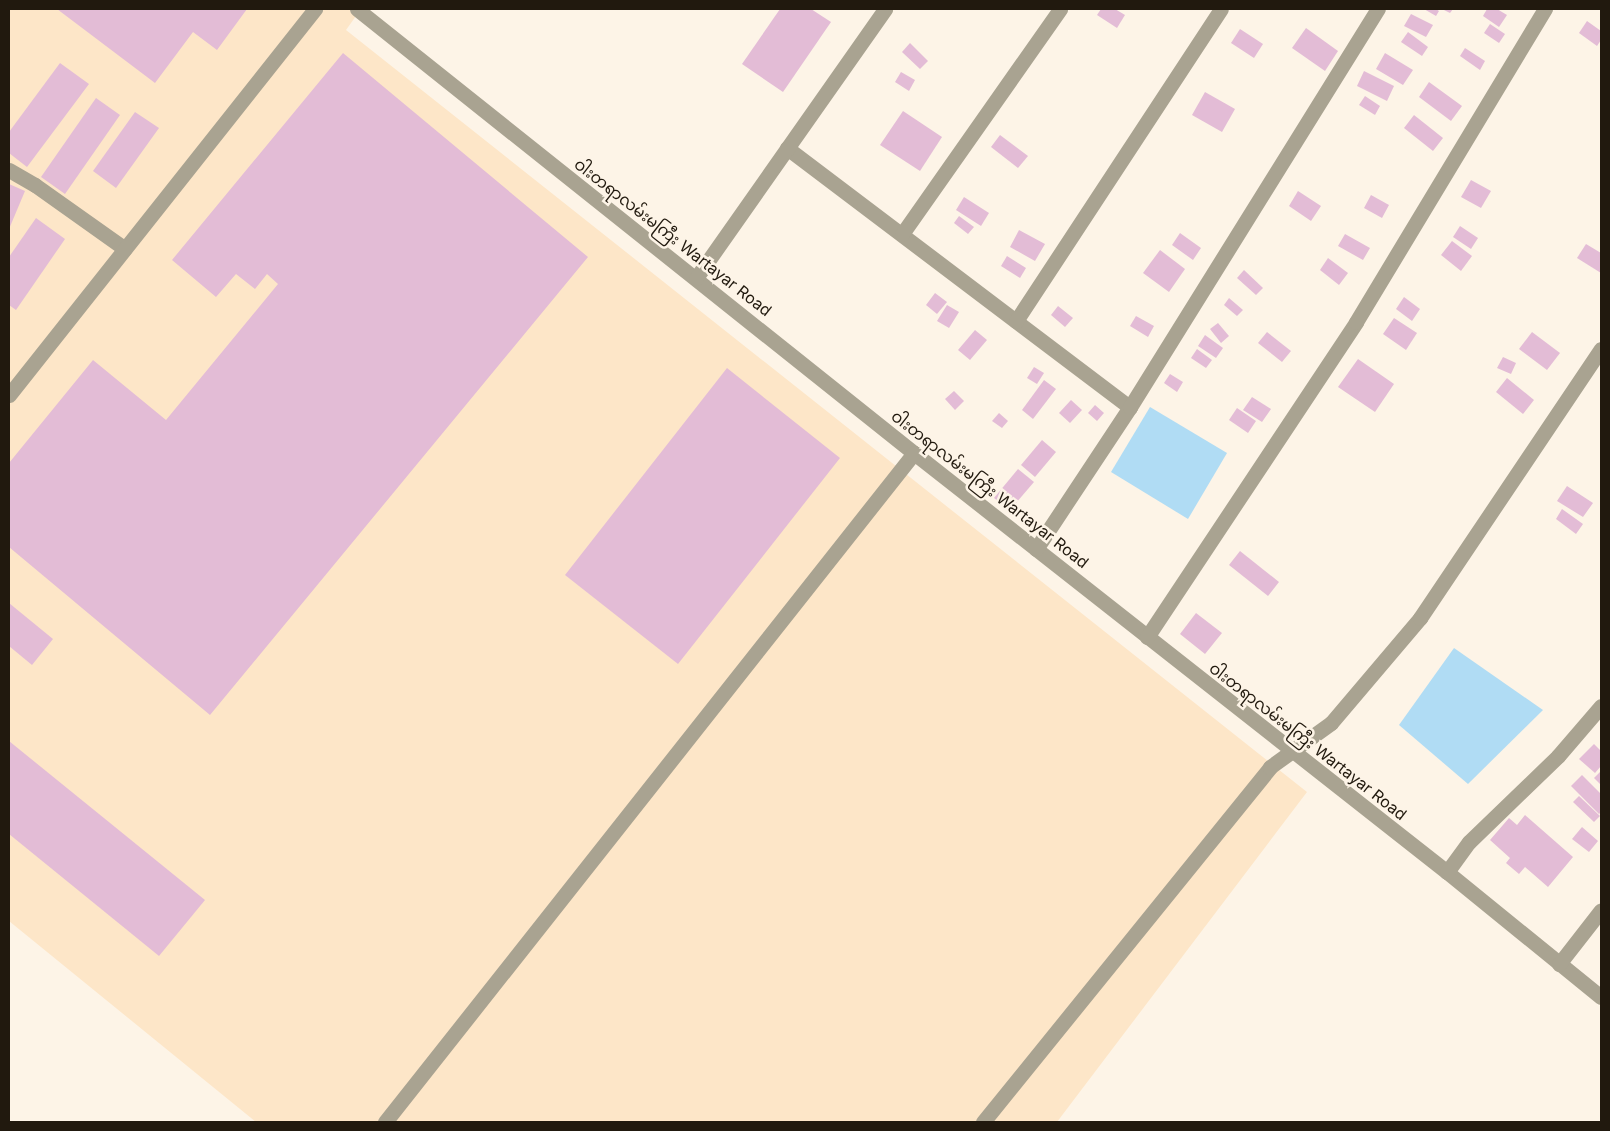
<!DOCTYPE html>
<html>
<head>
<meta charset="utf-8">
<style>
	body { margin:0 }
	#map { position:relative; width:1610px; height:1131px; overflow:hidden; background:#fdf4e7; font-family:Inter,"Noto Sans Myanmar",sans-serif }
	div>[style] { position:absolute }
	.built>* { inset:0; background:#fde6c8 }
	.water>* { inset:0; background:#b0dcf4 }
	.building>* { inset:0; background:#e3bcd6 }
	.minor>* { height:15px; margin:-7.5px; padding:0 7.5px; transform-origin:7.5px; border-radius:7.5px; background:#a9a391 }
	span { translate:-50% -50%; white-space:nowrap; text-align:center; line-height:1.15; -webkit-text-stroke:5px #fdf4e7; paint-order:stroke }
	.street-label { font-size:16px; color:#21190e }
	.frame { position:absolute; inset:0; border:10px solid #21190e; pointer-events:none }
</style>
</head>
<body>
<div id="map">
	<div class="built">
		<div style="clip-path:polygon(9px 9px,361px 9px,346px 30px,1307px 792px,1057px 1122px,256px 1122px,9px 921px)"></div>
	</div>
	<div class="water">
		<div style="clip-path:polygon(1150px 407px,1227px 453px,1188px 519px,1111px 472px)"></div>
		<div style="clip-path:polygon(1454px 648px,1543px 710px,1468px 784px,1399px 725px)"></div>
	</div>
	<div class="building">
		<div style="clip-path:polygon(57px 9px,247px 9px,217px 50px,193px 32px,155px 83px)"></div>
		<div style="clip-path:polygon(780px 9px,811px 9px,831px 22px,783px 92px,742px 64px)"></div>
		<div style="clip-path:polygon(1101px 9px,1115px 9px,1125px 15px,1117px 28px,1097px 15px)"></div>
		<div style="clip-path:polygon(1424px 9px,1436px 9px,1439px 11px,1436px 16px)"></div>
		<div style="clip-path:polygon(1442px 9px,1453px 9px,1450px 13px)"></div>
		<div style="clip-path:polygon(1487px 9px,1497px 9px,1507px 15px,1499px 27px,1483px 16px)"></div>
		<div style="clip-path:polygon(1411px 14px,1433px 25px,1426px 37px,1404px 26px)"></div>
		<div style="clip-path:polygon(1587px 21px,1601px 31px,1601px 40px,1597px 46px,1579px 33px)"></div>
		<div style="clip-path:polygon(1490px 24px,1505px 34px,1499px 43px,1484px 33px)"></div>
		<div style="clip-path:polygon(1306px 28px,1338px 51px,1325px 71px,1292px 48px)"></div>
		<div style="clip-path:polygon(1240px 29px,1263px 44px,1254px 58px,1231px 43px)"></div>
		<div style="clip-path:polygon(1408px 32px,1428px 47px,1422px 56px,1401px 42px)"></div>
		<div style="clip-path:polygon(910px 43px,928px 61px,920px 69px,902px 52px)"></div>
		<div style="clip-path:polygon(1465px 48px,1485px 61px,1480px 70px,1460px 56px)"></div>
		<div style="clip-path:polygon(343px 53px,588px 257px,210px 715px,9px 547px,9px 463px,93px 360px,166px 420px,278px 284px,267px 274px,255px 289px,236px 274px,216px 297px,172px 260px)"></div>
		<div style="clip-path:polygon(1385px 53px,1413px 70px,1403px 85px,1376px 69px)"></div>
		<div style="clip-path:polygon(60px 63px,89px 84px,27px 167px,9px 153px,9px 132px)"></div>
		<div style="clip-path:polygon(1364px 71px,1394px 86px,1387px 101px,1357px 86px)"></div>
		<div style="clip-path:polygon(901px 72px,915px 80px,909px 91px,895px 82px)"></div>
		<div style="clip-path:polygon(1429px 82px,1462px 106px,1451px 121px,1419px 97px)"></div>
		<div style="clip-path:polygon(1205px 92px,1235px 109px,1222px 132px,1192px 115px)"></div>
		<div style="clip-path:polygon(1365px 96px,1380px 106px,1375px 115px,1359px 105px)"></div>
		<div style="clip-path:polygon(96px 98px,120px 115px,65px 194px,41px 177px)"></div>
		<div style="clip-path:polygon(903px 111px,942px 137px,920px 171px,880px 145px)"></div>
		<div style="clip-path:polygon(135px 112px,159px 128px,116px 188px,93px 171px)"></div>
		<div style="clip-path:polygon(1414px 115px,1443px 138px,1433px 151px,1404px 128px)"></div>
		<div style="clip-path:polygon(1000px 135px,1028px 156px,1018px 168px,991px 147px)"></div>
		<div style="clip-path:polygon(1471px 180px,1491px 191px,1481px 208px,1461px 197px)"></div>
		<div style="clip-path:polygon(9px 184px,25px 191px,9px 229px)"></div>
		<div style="clip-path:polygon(1298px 191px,1321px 206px,1311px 221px,1289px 206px)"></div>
		<div style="clip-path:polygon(1371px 195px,1389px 205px,1382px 218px,1364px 208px)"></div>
		<div style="clip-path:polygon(964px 197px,989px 213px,981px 226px,956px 210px)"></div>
		<div style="clip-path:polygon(959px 216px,974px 227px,968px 234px,954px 223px)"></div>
		<div style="clip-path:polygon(36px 218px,65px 239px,16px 310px,9px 305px,9px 257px)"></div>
		<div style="clip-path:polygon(1460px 226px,1478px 238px,1471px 249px,1453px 237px)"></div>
		<div style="clip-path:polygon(1019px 230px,1045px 244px,1035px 261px,1010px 247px)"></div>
		<div style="clip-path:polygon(1180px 233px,1201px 248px,1193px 260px,1172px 245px)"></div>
		<div style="clip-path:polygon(1345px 234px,1370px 248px,1363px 260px,1338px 246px)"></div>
		<div style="clip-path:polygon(1452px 241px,1472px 256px,1461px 271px,1441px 255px)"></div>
		<div style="clip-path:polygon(1586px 244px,1601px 253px,1601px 273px,1577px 258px)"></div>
		<div style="clip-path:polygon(1160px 250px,1185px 269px,1169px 292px,1143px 273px)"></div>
		<div style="clip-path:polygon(1007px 256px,1026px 268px,1020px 278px,1001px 266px)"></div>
		<div style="clip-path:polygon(1328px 258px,1348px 273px,1339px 285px,1320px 270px)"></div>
		<div style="clip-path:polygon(1244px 270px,1263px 288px,1256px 295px,1237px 278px)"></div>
		<div style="clip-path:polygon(935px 293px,947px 302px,937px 314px,926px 305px)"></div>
		<div style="clip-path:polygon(1404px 297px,1420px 309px,1412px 321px,1396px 309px)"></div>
		<div style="clip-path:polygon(1229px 298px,1243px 310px,1237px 316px,1224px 305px)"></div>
		<div style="clip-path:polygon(947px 305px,959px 312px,949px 328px,937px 321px)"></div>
		<div style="clip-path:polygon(1058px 306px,1073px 318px,1065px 327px,1051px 315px)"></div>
		<div style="clip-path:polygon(1136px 316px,1154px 326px,1148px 337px,1130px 326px)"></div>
		<div style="clip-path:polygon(1394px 318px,1417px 333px,1406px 350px,1383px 334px)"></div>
		<div style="clip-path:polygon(1218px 323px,1229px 336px,1221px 343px,1210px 329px)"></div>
		<div style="clip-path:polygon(975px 330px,987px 340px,970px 360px,958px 350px)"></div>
		<div style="clip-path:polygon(1267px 332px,1291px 351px,1282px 362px,1258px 343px)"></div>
		<div style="clip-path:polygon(1532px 332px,1560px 353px,1547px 370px,1519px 349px)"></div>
		<div style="clip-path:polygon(1205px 335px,1223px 348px,1216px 358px,1198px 346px)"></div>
		<div style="clip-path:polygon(1197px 349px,1212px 360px,1206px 368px,1191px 358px)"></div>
		<div style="clip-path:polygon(1503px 357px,1516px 363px,1511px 374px,1497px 368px)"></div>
		<div style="clip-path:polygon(1358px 359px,1394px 384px,1375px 412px,1338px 387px)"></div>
		<div style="clip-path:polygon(1034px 367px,1044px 373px,1037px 384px,1027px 378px)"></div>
		<div style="clip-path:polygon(727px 368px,840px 458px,678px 664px,565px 575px)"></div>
		<div style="clip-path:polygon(1170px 374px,1183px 382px,1177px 392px,1164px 383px)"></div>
		<div style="clip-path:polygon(1507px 378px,1534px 400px,1523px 414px,1496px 392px)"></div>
		<div style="clip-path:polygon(1044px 380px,1056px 389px,1033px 419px,1022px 410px)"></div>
		<div style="clip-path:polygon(954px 391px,964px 401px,955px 410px,945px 399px)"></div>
		<div style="clip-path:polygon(1252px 397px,1271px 409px,1262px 422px,1243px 410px)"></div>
		<div style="clip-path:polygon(1071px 400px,1082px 410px,1070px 423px,1059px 413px)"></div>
		<div style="clip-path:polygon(1095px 405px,1104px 413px,1097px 421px,1088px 413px)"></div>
		<div style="clip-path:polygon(1237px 408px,1256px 421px,1248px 433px,1229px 420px)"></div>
		<div style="clip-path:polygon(999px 413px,1008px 421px,1002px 428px,992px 421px)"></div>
		<div style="clip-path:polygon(1042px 440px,1056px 452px,1035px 477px,1021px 465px)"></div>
		<div style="clip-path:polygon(1018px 469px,1034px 482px,1010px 510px,994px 498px)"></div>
		<div style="clip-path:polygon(1567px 486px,1593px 503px,1583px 517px,1557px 501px)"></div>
		<div style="clip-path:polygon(1562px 509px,1583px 524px,1576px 534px,1556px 519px)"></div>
		<div style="clip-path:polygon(1240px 551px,1279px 582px,1268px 596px,1229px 565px)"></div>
		<div style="clip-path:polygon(9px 603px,53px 639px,32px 665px,9px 646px)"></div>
		<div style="clip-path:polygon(1196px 613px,1222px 633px,1205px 654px,1180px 634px)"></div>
		<div style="clip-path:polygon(9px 741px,205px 900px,159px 956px,9px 834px)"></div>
		<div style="clip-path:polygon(1594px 744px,1601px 751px,1601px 766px,1595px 773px,1579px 759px)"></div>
		<div style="clip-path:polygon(1601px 771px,1601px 785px,1594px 778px)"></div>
		<div style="clip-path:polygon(1582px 775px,1601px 794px,1601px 812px,1599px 814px,1571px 786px)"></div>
		<div style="clip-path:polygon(1579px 796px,1600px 816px,1594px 822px,1573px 802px)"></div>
		<div style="clip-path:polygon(1525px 815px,1573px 857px,1548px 887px,1525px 867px,1519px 874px,1506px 863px,1510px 858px,1490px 840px,1509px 818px,1517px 825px)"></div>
		<div style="clip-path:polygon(1582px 827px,1598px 841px,1589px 852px,1572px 839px)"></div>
	</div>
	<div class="minor">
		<div style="left:357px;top:9px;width:712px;rotate:38.56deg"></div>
		<div style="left:914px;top:453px;width:678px;rotate:38.17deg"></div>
		<div style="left:1447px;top:872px;width:198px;rotate:39.1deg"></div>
		<div style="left:787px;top:148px;width:430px;rotate:37.1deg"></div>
		<div style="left:9px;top:170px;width:30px;rotate:30deg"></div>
		<div style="left:35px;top:185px;width:110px;rotate:35.4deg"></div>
		<div style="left:902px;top:234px;width:275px;rotate:-54.9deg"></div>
		<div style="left:696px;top:278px;width:329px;rotate:-54.9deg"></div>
		<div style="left:1016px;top:321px;width:373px;rotate:-56.7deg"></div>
		<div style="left:9px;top:395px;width:493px;rotate:-51.6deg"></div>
		<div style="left:1036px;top:549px;width:170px;rotate:-56.5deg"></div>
		<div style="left:1130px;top:407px;width:469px;rotate:-58.1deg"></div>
		<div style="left:1147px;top:637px;width:378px;rotate:-56.4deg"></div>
		<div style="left:1356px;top:322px;width:366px;rotate:-58.9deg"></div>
		<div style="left:1447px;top:872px;width:37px;rotate:-54deg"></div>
		<div style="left:1469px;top:842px;width:124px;rotate:-44deg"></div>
		<div style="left:1558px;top:756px;width:66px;rotate:-49.3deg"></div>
		<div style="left:1559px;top:964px;width:68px;rotate:-52.1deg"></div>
		<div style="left:385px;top:1122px;width:853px;rotate:-51.67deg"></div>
		<div style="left:983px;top:1122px;width:457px;rotate:-51deg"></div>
		<div style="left:1270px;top:767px;width:75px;rotate:-35.8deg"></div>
		<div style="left:1331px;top:723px;width:138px;rotate:-49.7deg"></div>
		<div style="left:1420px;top:618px;width:324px;rotate:-56.1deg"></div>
	</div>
	<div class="street-label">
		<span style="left:673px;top:237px;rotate:38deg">ဝါးတရာလမ်းမကြီး Wartayar Road</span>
		<span style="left:990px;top:489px;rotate:38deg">ဝါးတရာလမ်းမကြီး Wartayar Road</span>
		<span style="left:1308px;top:741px;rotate:38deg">ဝါးတရာလမ်းမကြီး Wartayar Road</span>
	</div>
	<div class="frame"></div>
</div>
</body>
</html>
